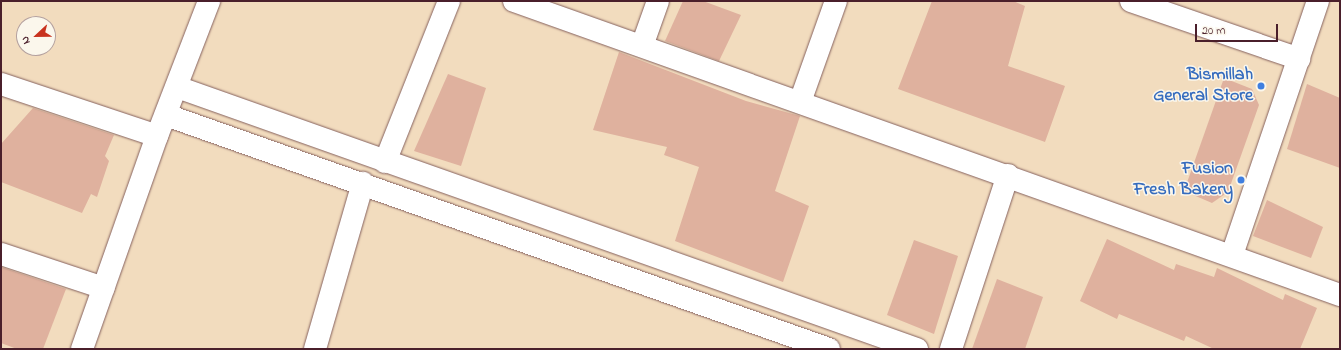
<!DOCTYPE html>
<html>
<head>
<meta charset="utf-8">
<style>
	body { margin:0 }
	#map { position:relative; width:1341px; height:350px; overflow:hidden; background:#f2dcbe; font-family:"Indie Flower",sans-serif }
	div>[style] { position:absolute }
	.building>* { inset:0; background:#dfb19e }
	.roads { filter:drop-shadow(0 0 1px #85615e) drop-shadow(0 0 1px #85615e) }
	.street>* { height:22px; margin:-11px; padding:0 11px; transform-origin:11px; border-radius:11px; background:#fff }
	.dots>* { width:11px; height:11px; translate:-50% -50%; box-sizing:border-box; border:2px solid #fbf7ec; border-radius:50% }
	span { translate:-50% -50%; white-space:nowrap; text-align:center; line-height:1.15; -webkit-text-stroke:3px #fbf7ec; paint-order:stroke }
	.shop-label { font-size:18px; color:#366cbe; font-weight:700 }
	.right { translate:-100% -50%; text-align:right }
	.frame { position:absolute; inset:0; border:2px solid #4a1f2b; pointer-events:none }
	.north { position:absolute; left:16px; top:16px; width:40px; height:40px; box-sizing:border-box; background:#fbf7ec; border:1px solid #b4a19f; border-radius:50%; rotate:248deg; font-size:11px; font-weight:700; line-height:16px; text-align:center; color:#4a1f2b }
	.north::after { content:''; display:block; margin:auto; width:14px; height:18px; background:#c8321e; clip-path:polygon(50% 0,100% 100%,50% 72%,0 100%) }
	.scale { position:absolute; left:1195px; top:24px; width:83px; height:18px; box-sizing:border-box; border:2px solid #4a1f2b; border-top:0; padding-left:5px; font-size:12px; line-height:14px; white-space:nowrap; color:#4a1f2b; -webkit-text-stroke:3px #fbf7ec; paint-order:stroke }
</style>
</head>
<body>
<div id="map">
	<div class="building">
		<div style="clip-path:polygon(683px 1px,703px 1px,741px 15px,719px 61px,665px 41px)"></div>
		<div style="clip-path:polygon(932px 1px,1013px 1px,1025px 6px,1008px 66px,1065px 86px,1045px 142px,898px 89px)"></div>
		<div style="clip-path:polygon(619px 52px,746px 101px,800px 116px,775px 191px,809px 206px,783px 282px,675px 241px,699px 167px,664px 155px,667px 147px,593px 130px)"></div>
		<div style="clip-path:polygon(448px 74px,486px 88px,461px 166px,414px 151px)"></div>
		<div style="clip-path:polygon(1224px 78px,1252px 89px,1259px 105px,1228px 192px,1212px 203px,1184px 191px)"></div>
		<div style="clip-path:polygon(1307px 84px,1340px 98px,1340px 168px,1287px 149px)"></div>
		<div style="clip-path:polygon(33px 108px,114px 135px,105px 156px,109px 161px,97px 197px,91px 194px,82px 213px,1px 182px,1px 144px)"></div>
		<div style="clip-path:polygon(1267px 200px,1323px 227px,1311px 258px,1253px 236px)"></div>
		<div style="clip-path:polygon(1107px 239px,1174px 270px,1176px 264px,1214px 277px,1217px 268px,1283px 300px,1285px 294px,1317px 308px,1300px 349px,1214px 349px,1186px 336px,1184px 341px,1119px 314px,1117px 319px,1080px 301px)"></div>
		<div style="clip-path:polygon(914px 240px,958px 256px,934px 334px,887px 315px)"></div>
		<div style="clip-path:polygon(1px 267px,66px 289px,43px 349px,17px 349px,1px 343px)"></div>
		<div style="clip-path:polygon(997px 279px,1043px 297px,1025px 349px,972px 349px)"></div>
	</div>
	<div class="roads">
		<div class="street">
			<div style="left:514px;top:1px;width:877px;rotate:19.59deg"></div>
			<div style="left:1131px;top:1px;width:178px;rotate:19deg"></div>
			<div style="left:642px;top:46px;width:48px;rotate:-70.4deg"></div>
			<div style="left:1px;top:84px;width:164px;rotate:18.4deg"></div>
			<div style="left:177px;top:87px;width:785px;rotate:19.5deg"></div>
			<div style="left:800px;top:102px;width:107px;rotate:-70.4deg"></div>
			<div style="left:166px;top:115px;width:703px;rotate:19.44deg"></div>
			<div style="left:385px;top:162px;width:173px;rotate:-68.3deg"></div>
			<div style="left:1px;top:254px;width:108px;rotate:18.3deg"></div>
			<div style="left:1232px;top:255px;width:268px;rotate:-71.3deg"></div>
			<div style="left:82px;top:349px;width:226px;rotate:-70.6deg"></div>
			<div style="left:157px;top:136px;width:145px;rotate:-68.9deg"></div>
			<div style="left:315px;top:349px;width:173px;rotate:-73.9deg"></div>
			<div style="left:951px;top:349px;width:183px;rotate:-71.9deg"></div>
		</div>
	</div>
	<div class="dots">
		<div style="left:1261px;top:86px;background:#3f7fe0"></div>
		<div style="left:1241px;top:180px;background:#3f7fe0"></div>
	</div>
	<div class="shop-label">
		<span class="right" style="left:1253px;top:86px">Bismillah<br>General Store</span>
		<span class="right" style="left:1233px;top:180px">Fusion<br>Fresh Bakery</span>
	</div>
	<div class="frame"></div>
	<div class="north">N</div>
	<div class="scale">20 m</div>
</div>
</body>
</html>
